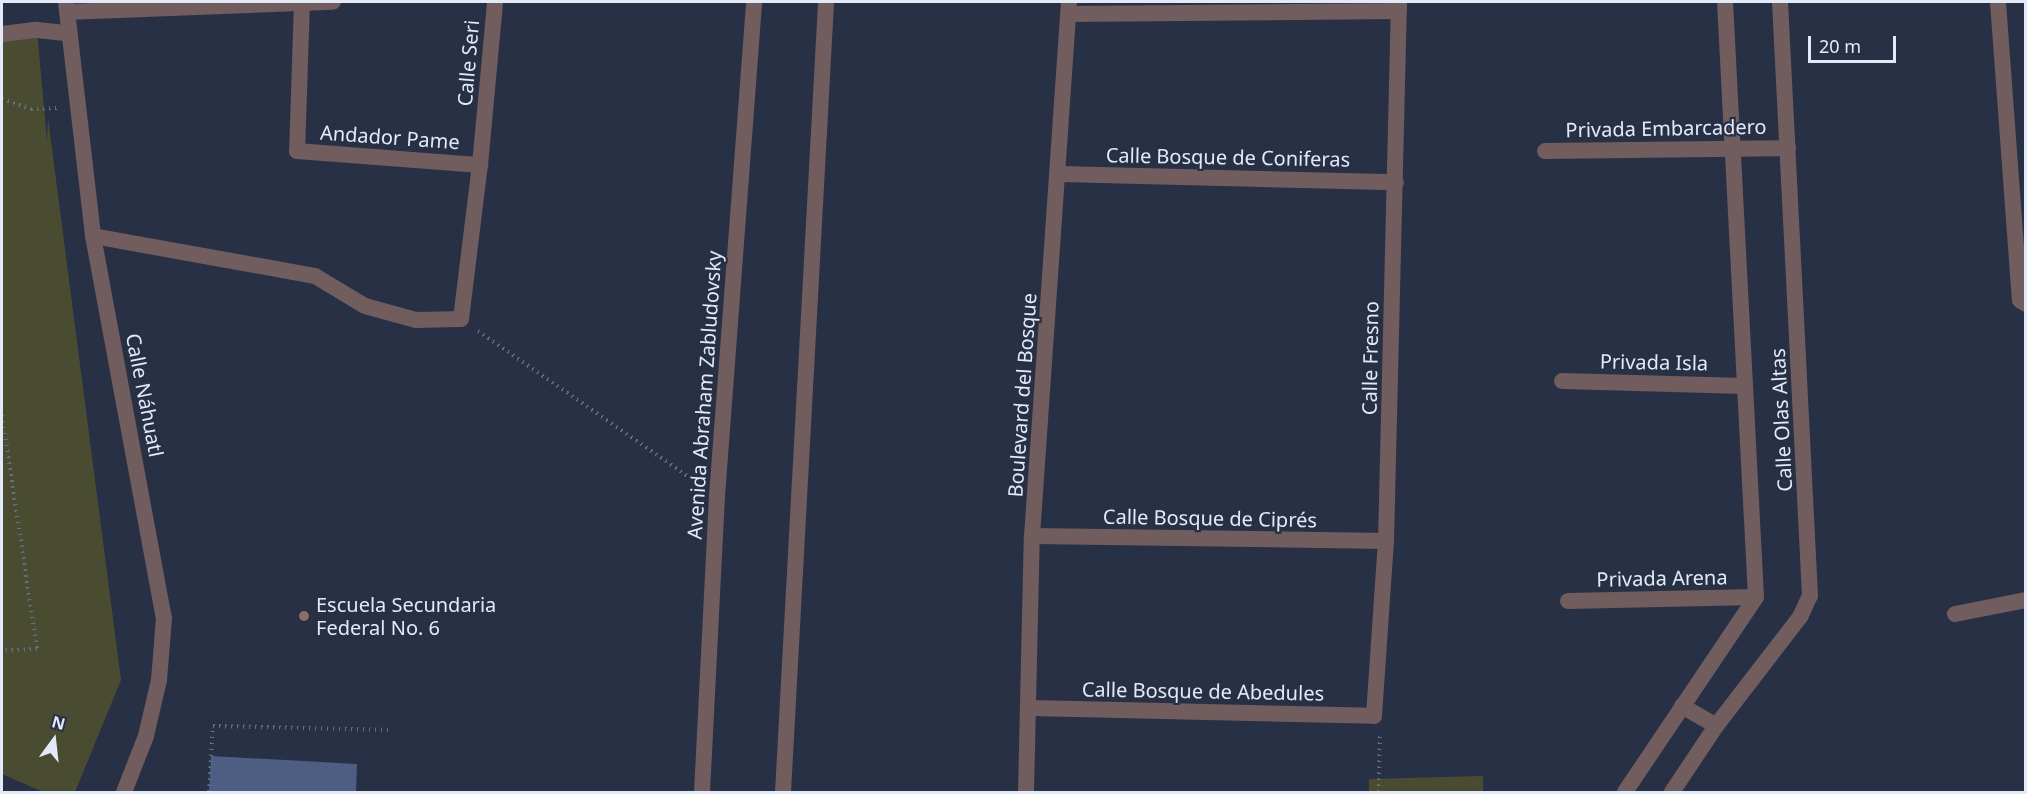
<!DOCTYPE html>
<html>
<head>
<meta charset="utf-8">
<style>
	body { margin:0 }
	#map { position:relative; width:2027px; height:794px; overflow:hidden; background:#273045; font-family:"Noto Sans",sans-serif }
	div>[style] { position:absolute }
	.green>* { inset:0; background:#4a4c32 }
	.building>* { inset:0; background:#4d5e82 }
	.path>* { height:4px; margin-top:-2px; transform-origin:0; background:repeating-linear-gradient(90deg,#656d80 0 1.5px,transparent 0 6px) }
	.minor>* { height:16px; margin:-8px; padding:0 8px; transform-origin:8px; border-radius:8px; background:#715c5e }
	.dots>* { width:16px; height:16px; translate:-50% -50%; box-sizing:border-box; border:3px solid #273045; border-radius:50% }
	span { translate:-50% -50%; white-space:nowrap; text-align:center; line-height:1.15; -webkit-text-stroke:4.5px #273045; paint-order:stroke }
	.street-label { font-size:20px; color:#e3eaf7 }
	.poi-label { font-size:20px; color:#e3eaf7 }
	.left { translate:0 -50%; text-align:left }
	.frame { position:absolute; inset:0; border:3px solid #e3eaf7; pointer-events:none }
	.north { position:absolute; left:24px; top:710px; width:60px; height:60px; -webkit-text-stroke:4px #273045; paint-order:stroke; rotate:15deg; font-size:16px; font-weight:700; line-height:24px; text-align:center; color:#e3eaf7 }
	.north::after { content:''; display:block; margin:auto; width:21px; height:27px; background:#e3eaf7; clip-path:polygon(50% 0,100% 100%,50% 72%,0 100%) }
	.scale { position:absolute; left:1808px; top:36px; width:88px; height:27px; box-sizing:border-box; border:3px solid #e3eaf7; border-top:0; padding-left:8px; font-size:18px; line-height:21px; white-space:nowrap; color:#e3eaf7; -webkit-text-stroke:4px #273045; paint-order:stroke }
</style>
</head>
<body>
<div id="map">
	<div class="green">
		<div style="clip-path:polygon(37px 30px,47px 141px,48px 118px,121px 680px,75px 792px,43px 792px,2px 774px,2px 34px)"></div>
		<div style="clip-path:polygon(1483px 776px,1483px 792px,1369px 792px,1369px 779px)"></div>
	</div>
	<div class="building">
		<div style="clip-path:polygon(211px 756px,357px 764px,356px 792px,209px 792px)"></div>
	</div>
	<div class="path">
		<div style="left:2px;top:99px;width:31px;rotate:19deg"></div>
		<div style="left:31px;top:109px;width:26px;rotate:-2deg"></div>
		<div style="left:478px;top:331px;width:265px;rotate:34.7deg"></div>
		<div style="left:2px;top:415px;width:237px;rotate:81.5deg"></div>
		<div style="left:37px;top:649px;width:35px;rotate:177deg"></div>
		<div style="left:209px;top:792px;width:66px;rotate:-86.5deg"></div>
		<div style="left:213px;top:726px;width:175px;rotate:1.3deg"></div>
		<div style="left:1379px;top:792px;width:56px;rotate:-89deg"></div>
	</div>
	<div class="minor">
		<div style="left:66px;top:2px;width:236px;rotate:83.4deg"></div>
		<div style="left:93px;top:236px;width:389px;rotate:79.5deg"></div>
		<div style="left:164px;top:618px;width:62px;rotate:94.6deg"></div>
		<div style="left:159px;top:680px;width:57px;rotate:103.1deg"></div>
		<div style="left:146px;top:736px;width:60px;rotate:111.4deg"></div>
		<div style="left:302px;top:2px;width:149px;rotate:91.9deg"></div>
		<div style="left:297px;top:151px;width:184px;rotate:4.4deg"></div>
		<div style="left:1998px;top:2px;width:299px;rotate:85.8deg"></div>
		<div style="left:2020px;top:300px;width:7px;rotate:34deg"></div>
		<div style="left:67px;top:12px;width:266px;rotate:-2.2deg"></div>
		<div style="left:1068px;top:14px;width:331px;rotate:-0.5deg"></div>
		<div style="left:2px;top:34px;width:35px;rotate:-7deg"></div>
		<div style="left:37px;top:30px;width:31px;rotate:6deg"></div>
		<div style="left:1545px;top:151px;width:243px;rotate:-0.7deg"></div>
		<div style="left:1060px;top:174px;width:336px;rotate:1.4deg"></div>
		<div style="left:93px;top:236px;width:226px;rotate:10.2deg"></div>
		<div style="left:315px;top:276px;width:58px;rotate:31deg"></div>
		<div style="left:365px;top:306px;width:53px;rotate:15.4deg"></div>
		<div style="left:416px;top:320px;width:45px;rotate:-1.3deg"></div>
		<div style="left:461px;top:319px;width:155px;rotate:-83deg"></div>
		<div style="left:480px;top:165px;width:164px;rotate:-84.7deg"></div>
		<div style="left:1562px;top:381px;width:183px;rotate:1.6deg"></div>
		<div style="left:1032px;top:536px;width:354px;rotate:0.8deg"></div>
		<div style="left:1568px;top:601px;width:188px;rotate:-1.2deg"></div>
		<div style="left:1955px;top:614px;width:72px;rotate:-11.2deg"></div>
		<div style="left:1682px;top:706px;width:39px;rotate:30deg"></div>
		<div style="left:1031px;top:708px;width:343px;rotate:1.3deg"></div>
		<div style="left:1374px;top:716px;width:175px;rotate:-86.1deg"></div>
		<div style="left:1386px;top:541px;width:539px;rotate:-88.62deg"></div>
		<div style="left:702px;top:792px;width:296px;rotate:-87.1deg"></div>
		<div style="left:717px;top:496px;width:495px;rotate:-85.7deg"></div>
		<div style="left:783px;top:792px;width:791px;rotate:-86.88deg"></div>
		<div style="left:1026px;top:792px;width:256px;rotate:-88.7deg"></div>
		<div style="left:1032px;top:536px;width:535px;rotate:-86.04deg"></div>
		<div style="left:1625px;top:792px;width:235px;rotate:-56.1deg"></div>
		<div style="left:1756px;top:597px;width:596px;rotate:-92.98deg"></div>
		<div style="left:1672px;top:792px;width:79px;rotate:-56.3deg"></div>
		<div style="left:1716px;top:726px;width:138px;rotate:-52.4deg"></div>
		<div style="left:1800px;top:617px;width:23px;rotate:-65deg"></div>
		<div style="left:1810px;top:596px;width:595px;rotate:-92.89deg"></div>
	</div>
	<div class="dots">
		<div style="left:304px;top:616px;background:#8d6e63"></div>
	</div>
	<div class="street-label">
		<span style="left:468px;top:63px;rotate:-85deg">Calle Seri</span>
		<span style="left:1666px;top:128px;rotate:-1deg">Privada Embarcadero</span>
		<span style="left:390px;top:137px;rotate:4deg">Andador Pame</span>
		<span style="left:1228px;top:157px;rotate:1deg">Calle Bosque de Coniferas</span>
		<span style="left:1370px;top:358px;rotate:-89deg">Calle Fresno</span>
		<span style="left:1654px;top:362px;rotate:1deg">Privada Isla</span>
		<span style="left:145px;top:395px;rotate:79deg">Calle Náhuatl</span>
		<span style="left:704px;top:395px;rotate:-86deg">Avenida Abraham Zabludovsky</span>
		<span style="left:1022px;top:395px;rotate:-86deg">Boulevard del Bosque</span>
		<span style="left:1781px;top:420px;rotate:-93deg">Calle Olas Altas</span>
		<span style="left:1210px;top:518px;rotate:1deg">Calle Bosque de Ciprés</span>
		<span style="left:1662px;top:578px;rotate:-1deg">Privada Arena</span>
		<span style="left:1203px;top:691px;rotate:1deg">Calle Bosque de Abedules</span>
	</div>
	<div class="poi-label">
		<span class="left" style="left:316px;top:616px">Escuela Secundaria<br>Federal No. 6</span>
	</div>
	<div class="frame"></div>
	<div class="north">N</div>
	<div class="scale">20 m</div>
</div>
</body>
</html>
